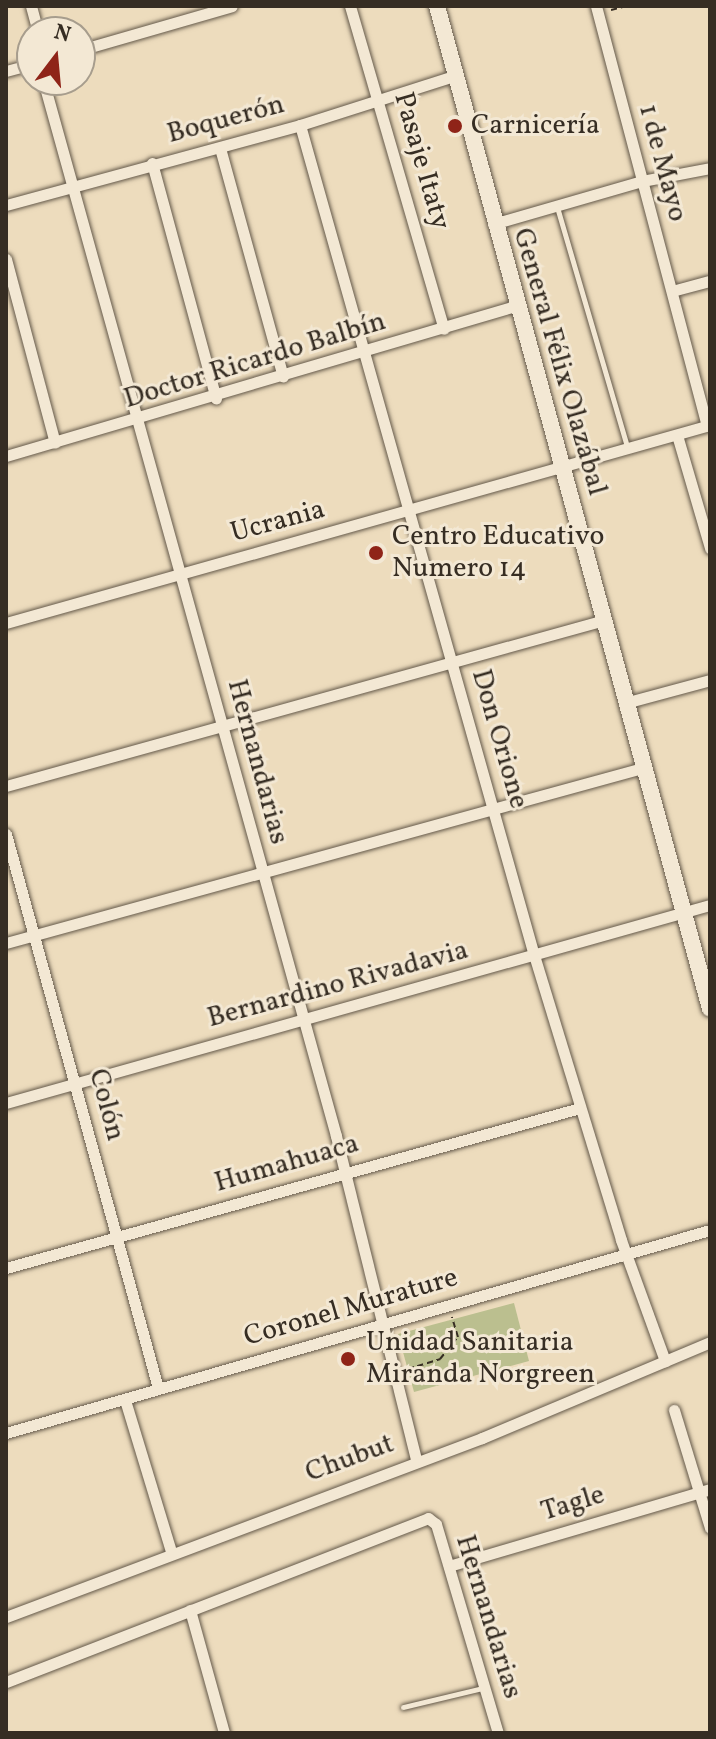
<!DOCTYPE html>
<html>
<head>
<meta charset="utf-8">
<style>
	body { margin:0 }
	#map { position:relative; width:716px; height:1739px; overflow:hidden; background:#eddcbd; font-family:Vollkorn,serif }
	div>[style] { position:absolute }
	.green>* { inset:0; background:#bbbf8f }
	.path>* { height:2px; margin-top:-1px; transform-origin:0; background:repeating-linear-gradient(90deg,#362d23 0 6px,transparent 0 10px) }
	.roads { filter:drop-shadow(0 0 2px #64594a) drop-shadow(0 0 2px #64594a) }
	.lane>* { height:5px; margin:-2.5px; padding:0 2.5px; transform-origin:2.5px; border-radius:2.5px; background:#f3e8d4 }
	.street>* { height:11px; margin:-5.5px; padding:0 5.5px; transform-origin:5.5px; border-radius:5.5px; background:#f3e8d4 }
	.secondary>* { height:16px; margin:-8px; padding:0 8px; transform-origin:8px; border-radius:8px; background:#f3e8d4 }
	.dots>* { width:22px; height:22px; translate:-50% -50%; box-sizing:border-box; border:4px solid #f3e8d4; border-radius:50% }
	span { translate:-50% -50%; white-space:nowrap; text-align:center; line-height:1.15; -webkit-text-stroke:6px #f3e8d4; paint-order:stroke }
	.street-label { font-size:28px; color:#362d23 }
	.poi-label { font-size:28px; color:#362d23 }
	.left { translate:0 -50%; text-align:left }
	.frame { position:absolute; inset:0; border:8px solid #362d23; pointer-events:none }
	.north { position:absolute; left:16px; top:16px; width:80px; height:80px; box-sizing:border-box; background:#f3e8d4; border:2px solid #a79d8d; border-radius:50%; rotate:16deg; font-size:22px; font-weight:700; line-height:32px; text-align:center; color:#362d23 }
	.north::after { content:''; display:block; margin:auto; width:28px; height:36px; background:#8f2418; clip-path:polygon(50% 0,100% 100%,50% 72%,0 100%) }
</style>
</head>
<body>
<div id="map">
	<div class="green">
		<div style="clip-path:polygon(514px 1303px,529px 1361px,414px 1392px,398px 1334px)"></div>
	</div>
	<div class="path">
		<div style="left:611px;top:10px;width:16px;rotate:-14deg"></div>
		<div style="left:408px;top:1369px;width:34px;rotate:-17deg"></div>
		<div style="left:440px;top:1359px;width:28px;rotate:-51deg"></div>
		<div style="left:458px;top:1337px;width:21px;rotate:-107deg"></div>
	</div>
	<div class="roads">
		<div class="lane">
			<div style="left:557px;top:207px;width:250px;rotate:73.7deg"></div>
			<div style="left:403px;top:1707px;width:82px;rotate:-13.4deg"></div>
		</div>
		<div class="street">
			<div style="left:31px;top:6px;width:27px;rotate:75deg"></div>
			<div style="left:350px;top:6px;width:336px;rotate:73.8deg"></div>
			<div style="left:596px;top:6px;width:434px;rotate:75.2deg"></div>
			<div style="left:80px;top:50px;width:158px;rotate:-16.1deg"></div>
			<div style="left:6px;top:71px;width:27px;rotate:-15deg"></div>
			<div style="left:43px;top:80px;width:1096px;rotate:74.49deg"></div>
			<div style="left:336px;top:1136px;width:334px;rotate:76.1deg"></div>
			<div style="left:300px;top:125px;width:862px;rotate:74.26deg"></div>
			<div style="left:534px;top:955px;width:298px;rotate:73deg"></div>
			<div style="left:621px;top:1240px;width:129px;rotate:70deg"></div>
			<div style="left:220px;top:148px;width:237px;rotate:74.6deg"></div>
			<div style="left:152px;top:163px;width:244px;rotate:74.8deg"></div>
			<div style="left:6px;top:205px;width:305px;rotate:-15.2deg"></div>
			<div style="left:300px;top:125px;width:165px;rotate:-17.7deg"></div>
			<div style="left:493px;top:224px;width:155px;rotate:-16.1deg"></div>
			<div style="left:642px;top:181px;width:69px;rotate:-10.8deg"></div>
			<div style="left:6px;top:259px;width:190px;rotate:75.1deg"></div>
			<div style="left:672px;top:291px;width:39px;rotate:-15deg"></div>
			<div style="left:677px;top:435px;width:118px;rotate:73.7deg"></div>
			<div style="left:6px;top:456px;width:531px;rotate:-16.42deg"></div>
			<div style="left:6px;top:623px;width:731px;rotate:-15.71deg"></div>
			<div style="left:625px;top:703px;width:88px;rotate:-15.1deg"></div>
			<div style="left:6px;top:786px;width:621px;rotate:-15.51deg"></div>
			<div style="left:6px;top:834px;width:574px;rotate:74.66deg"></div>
			<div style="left:6px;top:943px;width:660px;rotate:-15.38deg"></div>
			<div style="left:6px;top:1103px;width:731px;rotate:-15.71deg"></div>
			<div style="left:6px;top:1268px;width:596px;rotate:-15.58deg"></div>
			<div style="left:125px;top:1400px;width:158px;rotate:73.1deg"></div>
			<div style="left:674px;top:1410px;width:123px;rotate:73deg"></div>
			<div style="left:6px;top:1433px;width:733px;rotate:-16.09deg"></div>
			<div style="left:449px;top:1566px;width:272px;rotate:-16.4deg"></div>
			<div style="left:190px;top:1610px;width:128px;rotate:74.5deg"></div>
			<div style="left:6px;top:1617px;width:509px;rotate:-20.61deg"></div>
			<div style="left:482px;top:1438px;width:247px;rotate:-22.8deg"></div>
			<div style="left:6px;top:1682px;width:453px;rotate:-21.2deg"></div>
			<div style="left:428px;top:1518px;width:10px;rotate:37deg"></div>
			<div style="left:436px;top:1524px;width:218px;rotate:73.5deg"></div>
		</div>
		<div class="secondary">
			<div style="left:437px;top:6px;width:1039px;rotate:74.77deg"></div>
		</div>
	</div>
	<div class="dots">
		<div style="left:455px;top:126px;background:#8f2418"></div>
		<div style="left:376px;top:553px;background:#8f2418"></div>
		<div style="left:348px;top:1359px;background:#8f2418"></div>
	</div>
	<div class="street-label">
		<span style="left:226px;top:120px;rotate:-15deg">Boquerón</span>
		<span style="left:421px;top:161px;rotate:74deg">Pasaje Itaty</span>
		<span style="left:662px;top:163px;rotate:75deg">1 de Mayo</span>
		<span style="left:255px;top:361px;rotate:-17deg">Doctor Ricardo Balbín</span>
		<span style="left:559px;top:362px;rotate:74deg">General Félix Olazábal</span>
		<span style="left:278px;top:522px;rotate:-15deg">Ucrania</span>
		<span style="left:499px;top:739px;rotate:74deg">Don Orione</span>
		<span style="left:257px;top:762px;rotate:75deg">Hernandarias</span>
		<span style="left:338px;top:985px;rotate:-15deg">Bernardino Rivadavia</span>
		<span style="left:106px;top:1105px;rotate:75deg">Colón</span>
		<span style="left:287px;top:1164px;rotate:-16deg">Humahuaca</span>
		<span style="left:351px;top:1308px;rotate:-16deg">Coronel Murature</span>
		<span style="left:350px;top:1459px;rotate:-20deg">Chubut</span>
		<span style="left:573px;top:1504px;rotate:-17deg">Tagle</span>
		<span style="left:488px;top:1617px;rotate:73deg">Hernandarias</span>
	</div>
	<div class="poi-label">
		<span class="left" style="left:471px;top:126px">Carnicería</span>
		<span class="left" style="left:392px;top:553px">Centro Educativo<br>Numero 14</span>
		<span class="left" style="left:366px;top:1359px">Unidad Sanitaria<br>Miranda Norgreen</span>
	</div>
	<div class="frame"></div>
	<div class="north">N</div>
</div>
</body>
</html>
